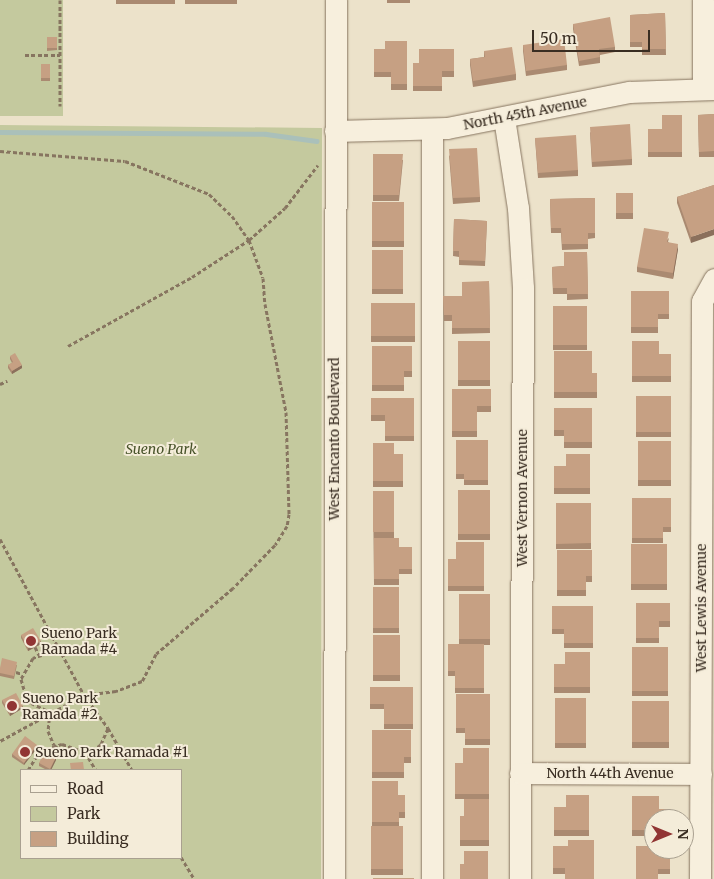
<!DOCTYPE html>
<html>
<head>
<meta charset="utf-8">
<style>
	body { margin:0 }
	#map { position:relative; width:714px; height:879px; overflow:hidden; background:#ece2ca; font-family:Merriweather,serif }
	div>[style] { position:absolute }
	.green>* { inset:0; background:#c4c99e }
	.stream>* { height:5px; margin:-2.5px; padding:0 2.5px; transform-origin:2.5px; border-radius:2.5px; background:#aac0ba }
	.path>* { height:3px; margin-top:-1.5px; transform-origin:0; background:repeating-linear-gradient(90deg,#877560 0 4px,transparent 0 6.5px) }
	.roads { filter:drop-shadow(0 0 1px #877560) drop-shadow(0 0 1px #877560) }
	.minor>* { height:21px; margin:-10.5px; padding:0 10.5px; transform-origin:10.5px; border-radius:10.5px; background:#f7efdd }
	.wall>* { inset:0; background:#aa8a71 }
	.shaded-wall>* { inset:0; background:#8b705c }
	.building>* { inset:0; background:#c6a083 }
	.dots>* { width:14px; height:14px; translate:-50% -50%; box-sizing:border-box; border:2px solid #f4ecd9; border-radius:50% }
	span { translate:-50% -50%; white-space:nowrap; text-align:center; line-height:1.15; -webkit-text-stroke:4px #f4ecd9; paint-order:stroke }
	.street-label { font-size:14px; color:#392d22 }
	.park-label { font-size:14px; color:#48532a; font-style:italic }
	.poi-label { font-size:14px; color:#392d22 }
	.left { translate:0 -50%; text-align:left }
	.legend { position:absolute; left:20px; top:769px; width:162px; height:90px; box-sizing:border-box; background:#f4ecd9; border:1px solid #a9a090; margin:0; padding:6px 9px; list-style:none; font-size:15px; color:#392d22 }
	.legend li { display:flex; align-items:center; gap:10px; height:25px }
	.legend b { width:25px; border:1px solid #a9a090 }
	.north { position:absolute; left:644px; top:809px; width:50px; height:50px; box-sizing:border-box; background:#f4ecd9; border:1px solid #a9a090; border-radius:50%; rotate:90deg; font-size:14px; font-weight:700; line-height:20px; text-align:center; color:#392d22 }
	.north::after { content:''; display:block; margin:auto; width:18px; height:22px; background:#913534; clip-path:polygon(50% 0,100% 100%,50% 72%,0 100%) }
	.scale { position:absolute; left:532px; top:30px; width:118px; height:22px; box-sizing:border-box; border:2px solid #392d22; border-top:0; padding-left:6px; font-size:15px; line-height:18px; white-space:nowrap; color:#392d22; -webkit-text-stroke:4px #f4ecd9; paint-order:stroke }
</style>
</head>
<body>
<div id="map">
	<div class="green">
		<div style="clip-path:polygon(0 0,63px 0,63px 116px,0 116px)"></div>
		<div style="clip-path:polygon(evenodd,0 125px,322px 128px,321px 879px,0 879px,0 125px,21px 770px,181px 770px,181px 858px,21px 858px,21px 770px)"></div>
	</div>
	<div class="stream">
		<div style="left:0;top:132px;width:266px;rotate:0.4deg"></div>
		<div style="left:266px;top:134px;width:51px;rotate:7.8deg"></div>
	</div>
	<div class="path">
		<div style="left:60px;top:0;width:106px;rotate:90deg"></div>
		<div style="left:25px;top:55px;width:35px"></div>
		<div style="left:0;top:151px;width:125px;rotate:4.6deg"></div>
		<div style="left:125px;top:161px;width:90px;rotate:21.4deg"></div>
		<div style="left:209px;top:194px;width:32px;rotate:44deg"></div>
		<div style="left:232px;top:216px;width:29px;rotate:55deg"></div>
		<div style="left:249px;top:240px;width:40px;rotate:69.8deg"></div>
		<div style="left:263px;top:278px;width:26px;rotate:86deg"></div>
		<div style="left:265px;top:304px;width:110px;rotate:79deg"></div>
		<div style="left:286px;top:412px;width:102px;rotate:88.3deg"></div>
		<div style="left:289px;top:514px;width:12px;rotate:99deg"></div>
		<div style="left:287px;top:526px;width:22px;rotate:122deg"></div>
		<div style="left:275px;top:545px;width:60px;rotate:134.3deg"></div>
		<div style="left:233px;top:588px;width:101px;rotate:139.4deg"></div>
		<div style="left:156px;top:654px;width:30px;rotate:117deg"></div>
		<div style="left:142px;top:681px;width:28px;rotate:159deg"></div>
		<div style="left:116px;top:691px;width:32px;rotate:173deg"></div>
		<div style="left:84px;top:695px;width:96px;rotate:151.3deg"></div>
		<div style="left:68px;top:346px;width:142px;rotate:-29.1deg"></div>
		<div style="left:192px;top:277px;width:68px;rotate:-33deg"></div>
		<div style="left:249px;top:240px;width:48px;rotate:-41.6deg"></div>
		<div style="left:285px;top:208px;width:54px;rotate:-52.5deg"></div>
		<div style="left:0;top:384px;width:8px;rotate:-23deg"></div>
		<div style="left:0;top:539px;width:177px;rotate:61.7deg"></div>
		<div style="left:84px;top:695px;width:41px;rotate:54deg"></div>
		<div style="left:108px;top:728px;width:48px;rotate:60.3deg"></div>
		<div style="left:35px;top:647px;width:9px;rotate:63deg"></div>
		<div style="left:63px;top:653px;width:15px;rotate:180deg"></div>
		<div style="left:48px;top:653px;width:16px;rotate:162deg"></div>
		<div style="left:33px;top:658px;width:24px;rotate:120deg"></div>
		<div style="left:21px;top:679px;width:19px;rotate:74deg"></div>
		<div style="left:26px;top:697px;width:8px;rotate:50deg"></div>
		<div style="left:31px;top:703px;width:21px;rotate:25deg"></div>
		<div style="left:50px;top:712px;width:19px;rotate:96deg"></div>
		<div style="left:48px;top:731px;width:15px;rotate:67deg"></div>
		<div style="left:54px;top:745px;width:16px;rotate:38deg"></div>
		<div style="left:67px;top:755px;width:21px"></div>
		<div style="left:88px;top:755px;width:17px;rotate:-40deg"></div>
		<div style="left:101px;top:744px;width:17px;rotate:-66deg"></div>
		<div style="left:16px;top:672px;width:6px;rotate:18deg"></div>
		<div style="left:28px;top:770px;width:22px;rotate:-58deg"></div>
		<div style="left:40px;top:751px;width:23px;rotate:-18deg"></div>
		<div style="left:62px;top:744px;width:24px;rotate:19deg"></div>
		<div style="left:85px;top:752px;width:21px;rotate:59deg"></div>
		<div style="left:181px;top:857px;width:26px;rotate:59deg"></div>
	</div>
	<div class="roads">
		<div class="minor">
			<div style="left:703px;top:89px;width:89px;rotate:-90deg"></div>
			<div style="left:504px;top:118px;width:91px;rotate:81.2deg"></div>
			<div style="left:518px;top:208px;width:80px;rotate:86.4deg"></div>
			<div style="left:523px;top:288px;width:591px;rotate:90.29deg"></div>
			<div style="left:335px;top:131px;width:112px;rotate:-1.5deg"></div>
			<div style="left:447px;top:128px;width:186px;rotate:-11.2deg"></div>
			<div style="left:629px;top:92px;width:85px;rotate:-2deg"></div>
			<div style="left:520px;top:773px;width:181px;rotate:0.3deg"></div>
			<div style="left:334px;top:879px;width:879px;rotate:-89.87deg"></div>
			<div style="left:432px;top:879px;width:750px;rotate:-90deg"></div>
			<div style="left:700px;top:879px;width:578px;rotate:-89.8deg"></div>
			<div style="left:702px;top:301px;width:25px;rotate:-61deg"></div>
		</div>
	</div>
	<div class="wall">
		<div style="clip-path:polygon(116px 0,175px 0,175px 4px,116px 4px)"></div>
		<div style="clip-path:polygon(185px 0,237px 0,237px 4px,185px 4px)"></div>
		<div style="clip-path:polygon(387px 0,410px 0,410px 3px,387px 3px)"></div>
		<div style="clip-path:polygon(665px 13px,666px 55px,642px 55px,642px 47px,630px 47px,630px 15px)"></div>
		<div style="clip-path:polygon(573px 24px,615px 47px,615px 52px,600px 55px,600px 63px,579px 66px,573px 29px)"></div>
		<div style="clip-path:polygon(47px 37px,57px 37px,57px 50px,47px 51px)"></div>
		<div style="clip-path:polygon(407px 41px,407px 90px,391px 90px,391px 77px,374px 77px,374px 49px,385px 49px)"></div>
		<div style="clip-path:polygon(523px 45px,567px 65px,567px 70px,526px 76px,523px 51px)"></div>
		<div style="clip-path:polygon(454px 49px,454px 77px,442px 77px,442px 91px,413px 91px,413px 63px,419px 63px)"></div>
		<div style="clip-path:polygon(484px 51px,516px 74px,516px 80px,473px 87px,470px 65px,470px 59px,484px 57px)"></div>
		<div style="clip-path:polygon(41px 64px,50px 64px,50px 81px,41px 81px)"></div>
		<div style="clip-path:polygon(714px 114px,714px 157px,699px 157px,698px 115px)"></div>
		<div style="clip-path:polygon(682px 115px,682px 157px,648px 157px,648px 129px,662px 129px)"></div>
		<div style="clip-path:polygon(590px 132px,632px 159px,632px 165px,592px 167px)"></div>
		<div style="clip-path:polygon(535px 138px,578px 170px,578px 176px,538px 178px)"></div>
		<div style="clip-path:polygon(373px 154px,403px 160px,399px 201px,373px 201px)"></div>
		<div style="clip-path:polygon(449px 155px,480px 197px,480px 202px,453px 204px)"></div>
		<div style="clip-path:polygon(714px 185px,691px 243px,677px 203px,677px 197px)"></div>
		<div style="clip-path:polygon(616px 193px,633px 193px,633px 219px,616px 219px)"></div>
		<div style="clip-path:polygon(595px 198px,595px 238px,588px 239px,588px 249px,562px 250px,561px 233px,551px 233px,550px 199px)"></div>
		<div style="clip-path:polygon(372px 202px,404px 202px,404px 247px,372px 247px)"></div>
		<div style="clip-path:polygon(454px 219px,487px 221px,485px 266px,459px 265px,459px 257px,453px 256px)"></div>
		<div style="clip-path:polygon(669px 238px,668px 242px,678px 249px,673px 279px,637px 272px,637px 267px)"></div>
		<div style="clip-path:polygon(372px 250px,403px 250px,403px 294px,372px 294px)"></div>
		<div style="clip-path:polygon(587px 252px,588px 299px,567px 300px,567px 294px,553px 294px,552px 267px,564px 266px)"></div>
		<div style="clip-path:polygon(489px 281px,490px 333px,452px 334px,452px 321px,444px 321px,443px 296px,462px 296px)"></div>
		<div style="clip-path:polygon(631px 291px,669px 291px,669px 319px,658px 319px,658px 333px,631px 333px)"></div>
		<div style="clip-path:polygon(371px 303px,415px 303px,415px 342px,371px 342px)"></div>
		<div style="clip-path:polygon(553px 306px,587px 306px,587px 350px,553px 350px)"></div>
		<div style="clip-path:polygon(458px 341px,490px 341px,490px 386px,458px 386px)"></div>
		<div style="clip-path:polygon(632px 341px,659px 354px,671px 354px,671px 382px,632px 382px)"></div>
		<div style="clip-path:polygon(372px 346px,412px 346px,412px 377px,404px 377px,404px 391px,372px 391px)"></div>
		<div style="clip-path:polygon(554px 351px,592px 373px,597px 373px,597px 398px,554px 398px)"></div>
		<div style="clip-path:polygon(10px 356px,22px 368px,12px 374px,8px 368px,8px 365px,12px 363px,10px 359px)"></div>
		<div style="clip-path:polygon(452px 389px,491px 389px,491px 412px,477px 412px,477px 437px,452px 437px)"></div>
		<div style="clip-path:polygon(636px 396px,671px 396px,671px 437px,636px 437px)"></div>
		<div style="clip-path:polygon(371px 398px,414px 398px,414px 441px,385px 441px,385px 421px,371px 421px)"></div>
		<div style="clip-path:polygon(554px 408px,592px 408px,592px 448px,564px 448px,564px 436px,554px 436px)"></div>
		<div style="clip-path:polygon(456px 440px,488px 440px,488px 485px,464px 485px,464px 479px,456px 479px)"></div>
		<div style="clip-path:polygon(638px 441px,671px 441px,671px 486px,638px 486px)"></div>
		<div style="clip-path:polygon(373px 443px,394px 454px,403px 454px,403px 487px,373px 487px)"></div>
		<div style="clip-path:polygon(590px 454px,590px 494px,554px 494px,554px 466px,566px 466px)"></div>
		<div style="clip-path:polygon(458px 490px,490px 490px,490px 540px,458px 540px)"></div>
		<div style="clip-path:polygon(373px 491px,394px 491px,394px 538px,399px 547px,412px 547px,412px 574px,399px 574px,399px 585px,374px 585px)"></div>
		<div style="clip-path:polygon(632px 498px,671px 498px,671px 532px,663px 532px,663px 543px,632px 543px)"></div>
		<div style="clip-path:polygon(556px 503px,591px 503px,591px 549px,556px 549px)"></div>
		<div style="clip-path:polygon(484px 542px,484px 591px,448px 591px,448px 559px,456px 559px)"></div>
		<div style="clip-path:polygon(631px 544px,667px 544px,667px 590px,631px 590px)"></div>
		<div style="clip-path:polygon(557px 550px,592px 550px,592px 582px,586px 582px,586px 596px,557px 596px)"></div>
		<div style="clip-path:polygon(373px 587px,399px 587px,399px 633px,373px 633px)"></div>
		<div style="clip-path:polygon(459px 594px,490px 594px,490px 645px,484px 645px,484px 693px,455px 693px,455px 676px,448px 676px,448px 644px,459px 644px)"></div>
		<div style="clip-path:polygon(636px 603px,670px 603px,670px 627px,659px 627px,659px 643px,636px 643px)"></div>
		<div style="clip-path:polygon(552px 606px,593px 606px,593px 648px,564px 648px,564px 634px,552px 634px)"></div>
		<div style="clip-path:polygon(21px 635px,41px 644px,28px 651px,21px 638px)"></div>
		<div style="clip-path:polygon(373px 635px,400px 635px,400px 681px,373px 681px)"></div>
		<div style="clip-path:polygon(632px 647px,668px 647px,668px 696px,632px 696px)"></div>
		<div style="clip-path:polygon(590px 652px,590px 693px,554px 693px,554px 664px,565px 664px)"></div>
		<div style="clip-path:polygon(17px 665px,14px 679px,0 676px,0 668px)"></div>
		<div style="clip-path:polygon(370px 687px,413px 687px,413px 729px,384px 729px,384px 709px,370px 709px)"></div>
		<div style="clip-path:polygon(456px 694px,490px 694px,490px 745px,465px 745px,465px 733px,456px 733px)"></div>
		<div style="clip-path:polygon(555px 698px,586px 698px,586px 748px,555px 748px)"></div>
		<div style="clip-path:polygon(2px 700px,23px 708px,10px 716px,2px 703px)"></div>
		<div style="clip-path:polygon(632px 701px,669px 701px,669px 748px,632px 748px)"></div>
		<div style="clip-path:polygon(372px 730px,411px 730px,411px 763px,404px 763px,404px 778px,372px 778px)"></div>
		<div style="clip-path:polygon(37px 748px,24px 765px,12px 757px,12px 754px)"></div>
		<div style="clip-path:polygon(489px 748px,489px 846px,460px 846px,460px 816px,464px 816px,464px 799px,455px 799px,455px 763px,463px 763px)"></div>
		<div style="clip-path:polygon(56px 760px,51px 770px,47px 770px,39px 766px,39px 763px)"></div>
		<div style="clip-path:polygon(372px 781px,398px 795px,405px 795px,405px 818px,399px 818px,399px 826px,403px 826px,403px 875px,371px 875px,371px 826px,372px 826px)"></div>
		<div style="clip-path:polygon(589px 795px,589px 836px,554px 836px,554px 807px,566px 807px)"></div>
		<div style="clip-path:polygon(632px 796px,659px 809px,654px 819px,654px 836px,632px 836px)"></div>
		<div style="clip-path:polygon(594px 840px,565px 874px,553px 874px,553px 846px,568px 846px)"></div>
		<div style="clip-path:polygon(670px 849px,670px 874px,658px 874px,636px 879px)"></div>
	</div>
	<div class="shaded-wall">
		<div style="clip-path:polygon(714px 229px,714px 235px,691px 243px,691px 237px)"></div>
		<div style="clip-path:polygon(678px 244px,678px 249px,673px 279px,673px 273px)"></div>
		<div style="clip-path:polygon(22px 365px,22px 368px,12px 374px,12px 371px)"></div>
		<div style="clip-path:polygon(41px 641px,41px 644px,28px 651px,28px 648px)"></div>
		<div style="clip-path:polygon(23px 706px,23px 708px,10px 716px,10px 713px)"></div>
		<div style="clip-path:polygon(37px 745px,37px 748px,24px 765px,24px 763px)"></div>
		<div style="clip-path:polygon(56px 757px,56px 760px,51px 770px,50px 770px)"></div>
	</div>
	<div class="building">
		<div style="clip-path:polygon(665px 13px,666px 49px,642px 49px,642px 42px,630px 42px,630px 15px)"></div>
		<div style="clip-path:polygon(610px 17px,615px 47px,599px 49px,600px 57px,579px 61px,573px 24px)"></div>
		<div style="clip-path:polygon(47px 37px,57px 37px,57px 48px,47px 48px)"></div>
		<div style="clip-path:polygon(564px 39px,567px 65px,526px 71px,523px 45px)"></div>
		<div style="clip-path:polygon(385px 41px,407px 41px,407px 84px,391px 84px,391px 72px,374px 72px,374px 49px,385px 49px)"></div>
		<div style="clip-path:polygon(512px 47px,516px 74px,473px 81px,470px 59px,485px 57px,484px 51px)"></div>
		<div style="clip-path:polygon(419px 49px,454px 49px,454px 71px,442px 71px,442px 86px,413px 86px,413px 63px,419px 63px)"></div>
		<div style="clip-path:polygon(41px 64px,50px 64px,50px 78px,41px 78px)"></div>
		<div style="clip-path:polygon(714px 114px,714px 151px,699px 152px,698px 115px)"></div>
		<div style="clip-path:polygon(662px 115px,682px 115px,682px 152px,648px 152px,648px 129px,662px 129px)"></div>
		<div style="clip-path:polygon(630px 124px,632px 159px,592px 162px,590px 127px)"></div>
		<div style="clip-path:polygon(576px 135px,578px 170px,538px 173px,535px 138px)"></div>
		<div style="clip-path:polygon(477px 148px,480px 197px,453px 198px,449px 149px)"></div>
		<div style="clip-path:polygon(373px 154px,403px 154px,399px 195px,373px 195px)"></div>
		<div style="clip-path:polygon(714px 185px,714px 229px,691px 237px,677px 197px)"></div>
		<div style="clip-path:polygon(616px 193px,633px 193px,633px 213px,616px 213px)"></div>
		<div style="clip-path:polygon(595px 198px,595px 233px,588px 233px,588px 244px,562px 244px,561px 228px,551px 228px,550px 199px)"></div>
		<div style="clip-path:polygon(372px 202px,404px 202px,404px 241px,372px 241px)"></div>
		<div style="clip-path:polygon(454px 219px,487px 221px,485px 261px,459px 260px,459px 251px,453px 251px)"></div>
		<div style="clip-path:polygon(644px 228px,669px 232px,667px 242px,678px 244px,673px 273px,637px 267px)"></div>
		<div style="clip-path:polygon(372px 250px,403px 250px,403px 289px,372px 289px)"></div>
		<div style="clip-path:polygon(564px 252px,587px 252px,588px 294px,567px 294px,567px 288px,553px 288px,552px 267px,564px 266px)"></div>
		<div style="clip-path:polygon(489px 281px,490px 328px,452px 328px,452px 315px,444px 315px,443px 296px,462px 296px,462px 282px)"></div>
		<div style="clip-path:polygon(631px 291px,669px 291px,669px 314px,658px 314px,658px 327px,631px 327px)"></div>
		<div style="clip-path:polygon(371px 303px,415px 303px,415px 336px,371px 336px)"></div>
		<div style="clip-path:polygon(553px 306px,587px 306px,587px 345px,553px 345px)"></div>
		<div style="clip-path:polygon(458px 341px,490px 341px,490px 380px,458px 380px)"></div>
		<div style="clip-path:polygon(632px 341px,659px 341px,659px 354px,671px 354px,671px 376px,632px 376px)"></div>
		<div style="clip-path:polygon(372px 346px,412px 346px,412px 371px,404px 371px,404px 385px,372px 385px)"></div>
		<div style="clip-path:polygon(554px 351px,592px 351px,592px 373px,597px 373px,597px 392px,554px 392px)"></div>
		<div style="clip-path:polygon(15px 353px,22px 365px,12px 371px,8px 365px,13px 362px,10px 356px)"></div>
		<div style="clip-path:polygon(452px 389px,491px 389px,491px 406px,477px 406px,477px 431px,452px 431px)"></div>
		<div style="clip-path:polygon(636px 396px,671px 396px,671px 432px,636px 432px)"></div>
		<div style="clip-path:polygon(371px 398px,414px 398px,414px 436px,385px 436px,385px 415px,371px 415px)"></div>
		<div style="clip-path:polygon(554px 408px,592px 408px,592px 442px,564px 442px,564px 430px,554px 430px)"></div>
		<div style="clip-path:polygon(456px 440px,488px 440px,488px 480px,464px 480px,464px 474px,456px 474px)"></div>
		<div style="clip-path:polygon(638px 441px,671px 441px,671px 480px,638px 480px)"></div>
		<div style="clip-path:polygon(373px 443px,394px 443px,394px 454px,403px 454px,403px 481px,373px 481px)"></div>
		<div style="clip-path:polygon(566px 454px,590px 454px,590px 488px,554px 488px,554px 466px,566px 466px)"></div>
		<div style="clip-path:polygon(458px 490px,490px 490px,490px 534px,458px 534px)"></div>
		<div style="clip-path:polygon(373px 491px,394px 491px,394px 532px,373px 532px)"></div>
		<div style="clip-path:polygon(632px 498px,671px 498px,671px 527px,663px 527px,663px 538px,632px 538px)"></div>
		<div style="clip-path:polygon(556px 503px,591px 503px,591px 543px,556px 544px)"></div>
		<div style="clip-path:polygon(374px 538px,399px 538px,399px 547px,412px 547px,412px 569px,399px 569px,399px 579px,374px 579px)"></div>
		<div style="clip-path:polygon(456px 542px,484px 542px,484px 586px,448px 586px,448px 559px,456px 559px)"></div>
		<div style="clip-path:polygon(631px 544px,667px 544px,667px 584px,631px 584px)"></div>
		<div style="clip-path:polygon(557px 550px,592px 550px,592px 576px,586px 576px,586px 590px,557px 590px)"></div>
		<div style="clip-path:polygon(373px 587px,399px 587px,399px 628px,373px 628px)"></div>
		<div style="clip-path:polygon(459px 594px,490px 594px,490px 639px,459px 639px)"></div>
		<div style="clip-path:polygon(636px 603px,670px 603px,670px 621px,659px 621px,659px 638px,636px 638px)"></div>
		<div style="clip-path:polygon(552px 606px,593px 606px,593px 643px,564px 643px,564px 629px,552px 629px)"></div>
		<div style="clip-path:polygon(33px 628px,41px 641px,28px 648px,21px 635px)"></div>
		<div style="clip-path:polygon(373px 635px,400px 635px,400px 675px,373px 675px)"></div>
		<div style="clip-path:polygon(448px 644px,484px 644px,484px 688px,455px 688px,455px 671px,448px 671px)"></div>
		<div style="clip-path:polygon(632px 647px,668px 647px,668px 691px,632px 691px)"></div>
		<div style="clip-path:polygon(565px 652px,590px 652px,590px 687px,554px 687px,554px 664px,565px 664px)"></div>
		<div style="clip-path:polygon(2px 658px,17px 662px,14px 676px,0 673px,0 668px)"></div>
		<div style="clip-path:polygon(370px 687px,413px 687px,413px 724px,384px 724px,384px 704px,370px 704px)"></div>
		<div style="clip-path:polygon(16px 693px,23px 706px,10px 713px,2px 700px)"></div>
		<div style="clip-path:polygon(456px 694px,490px 694px,490px 739px,465px 739px,465px 728px,456px 728px)"></div>
		<div style="clip-path:polygon(555px 698px,586px 698px,586px 743px,555px 743px)"></div>
		<div style="clip-path:polygon(632px 701px,669px 701px,669px 742px,632px 742px)"></div>
		<div style="clip-path:polygon(372px 730px,411px 730px,411px 757px,404px 757px,404px 772px,372px 772px)"></div>
		<div style="clip-path:polygon(25px 736px,37px 745px,24px 763px,12px 754px)"></div>
		<div style="clip-path:polygon(463px 748px,489px 748px,489px 794px,455px 794px,455px 763px,463px 763px)"></div>
		<div style="clip-path:polygon(45px 751px,56px 757px,50px 769px,39px 763px)"></div>
		<div style="clip-path:polygon(83px 762px,84px 770px,71px 770px,70px 763px)"></div>
		<div style="clip-path:polygon(372px 781px,398px 781px,398px 795px,405px 795px,405px 812px,399px 812px,399px 822px,372px 822px)"></div>
		<div style="clip-path:polygon(566px 795px,589px 795px,589px 830px,554px 830px,554px 807px,566px 807px)"></div>
		<div style="clip-path:polygon(632px 796px,659px 796px,659px 809px,671px 809px,671px 819px,654px 819px,654px 830px,632px 830px)"></div>
		<div style="clip-path:polygon(464px 799px,489px 799px,489px 840px,460px 840px,460px 816px,464px 816px)"></div>
		<div style="clip-path:polygon(371px 826px,403px 826px,403px 869px,371px 869px)"></div>
		<div style="clip-path:polygon(568px 840px,594px 840px,594px 879px,565px 879px,565px 868px,553px 868px,553px 846px,568px 846px)"></div>
		<div style="clip-path:polygon(636px 846px,654px 846px,654px 849px,670px 849px,670px 869px,658px 869px,658px 879px,636px 879px)"></div>
		<div style="clip-path:polygon(464px 851px,488px 851px,488px 879px,460px 879px,460px 864px,464px 864px)"></div>
		<div style="clip-path:polygon(373px 878px,414px 878px,414px 879px,373px 879px)"></div>
	</div>
	<div class="dots">
		<div style="left:31px;top:641px;background:#913534"></div>
		<div style="left:12px;top:706px;background:#913534"></div>
		<div style="left:25px;top:752px;background:#913534"></div>
	</div>
	<div class="street-label">
		<span style="left:525px;top:113px;rotate:-11deg">North 45th Avenue</span>
		<span style="left:334px;top:439px;rotate:-90deg">West Encanto Boulevard</span>
		<span style="left:522px;top:498px;rotate:-90deg">West Vernon Avenue</span>
		<span style="left:701px;top:608px;rotate:-90deg">West Lewis Avenue</span>
		<span style="left:610px;top:773px">North 44th Avenue</span>
	</div>
	<div class="park-label">
		<span style="left:161px;top:449px">Sueno Park</span>
	</div>
	<div class="poi-label">
		<span class="left" style="left:41px;top:641px">Sueno Park<br>Ramada #4</span>
		<span class="left" style="left:22px;top:706px">Sueno Park<br>Ramada #2</span>
		<span class="left" style="left:35px;top:752px">Sueno Park Ramada #1</span>
	</div>
	<ul class="legend">
	<li><b style="height:6px;background:#f7efdd"></b>Road</li>
	<li><b style="height:14px;background:#c4c99e"></b>Park</li>
	<li><b style="height:14px;background:#c6a083"></b>Building</li>
	</ul>
	<div class="north">N</div>
	<div class="scale">50 m</div>
</div>
</body>
</html>
